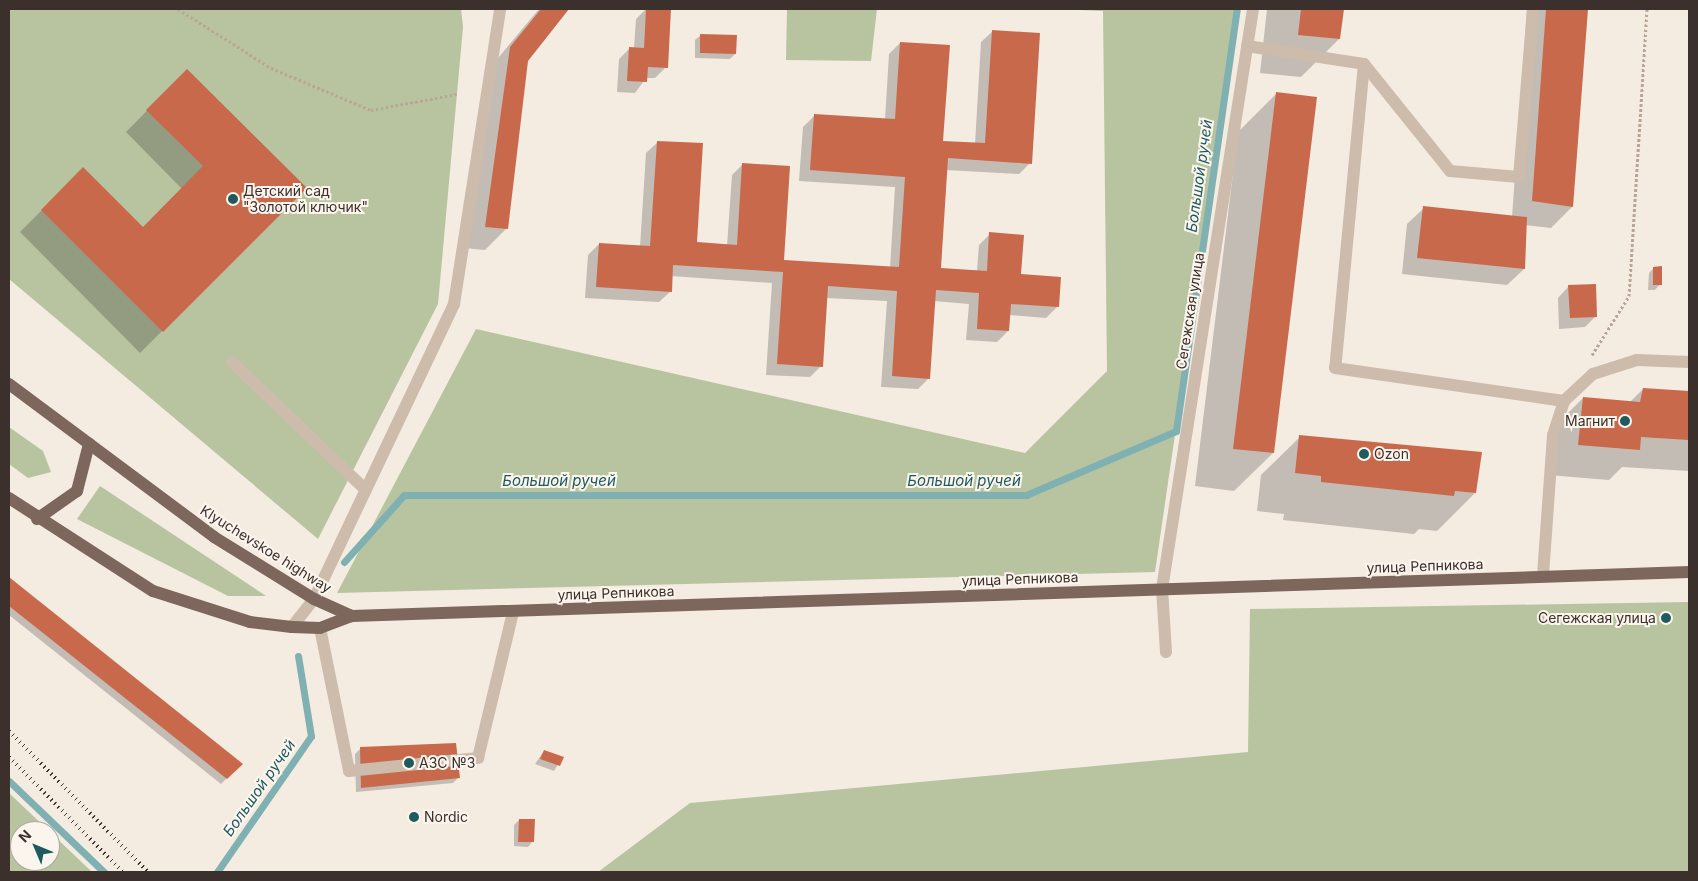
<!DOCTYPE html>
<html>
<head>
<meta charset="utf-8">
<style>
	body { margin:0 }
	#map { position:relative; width:1698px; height:881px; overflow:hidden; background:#f4ebe1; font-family:Inter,sans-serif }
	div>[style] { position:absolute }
	.green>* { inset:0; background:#b8c4a0 }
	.shadow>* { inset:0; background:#0003 }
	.stream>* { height:7px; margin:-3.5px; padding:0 3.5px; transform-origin:3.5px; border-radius:3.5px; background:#7fb0b2 }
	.building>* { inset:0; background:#c8694b }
	.path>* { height:3px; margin-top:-1.5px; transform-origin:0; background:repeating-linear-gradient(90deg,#b9a596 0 2.5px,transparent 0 5px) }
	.minor>* { height:12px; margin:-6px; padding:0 6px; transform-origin:6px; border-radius:6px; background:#cdbbac }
	.major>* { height:12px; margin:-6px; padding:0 6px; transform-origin:6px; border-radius:6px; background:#7d675c }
	.rail>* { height:4px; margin-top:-2px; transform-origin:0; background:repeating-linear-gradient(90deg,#3b302b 0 1px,transparent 0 5px) }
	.dots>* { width:14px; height:14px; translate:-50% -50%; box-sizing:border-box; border:2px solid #fbf5ee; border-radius:50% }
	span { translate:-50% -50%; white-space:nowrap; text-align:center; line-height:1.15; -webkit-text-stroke:4px #fbf5ee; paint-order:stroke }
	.poi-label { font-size:14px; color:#3b302b }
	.left { translate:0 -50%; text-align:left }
	.right { translate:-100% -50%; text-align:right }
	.street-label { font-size:14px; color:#3b302b }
	.water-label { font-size:15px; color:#1f5a5e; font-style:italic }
	.frame { position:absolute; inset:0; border:10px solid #3b302b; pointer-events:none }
	.north { position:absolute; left:10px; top:821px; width:50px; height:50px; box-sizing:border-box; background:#fbf5ee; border:1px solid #aea6a0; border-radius:50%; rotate:315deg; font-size:14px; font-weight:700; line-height:20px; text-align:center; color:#3b302b }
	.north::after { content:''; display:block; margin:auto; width:18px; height:22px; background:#1f5a5e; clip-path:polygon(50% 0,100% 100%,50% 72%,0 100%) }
</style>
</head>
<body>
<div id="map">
	<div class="green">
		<div style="clip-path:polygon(9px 9px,461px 9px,463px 27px,438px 304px,318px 539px,9px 279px)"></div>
		<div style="clip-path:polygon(787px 9px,877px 9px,871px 61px,786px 60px)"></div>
		<div style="clip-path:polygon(1055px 9px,1237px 9px,1155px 572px,337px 593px,476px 329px,1025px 453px,1107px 371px,1103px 11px)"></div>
		<div style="clip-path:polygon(9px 427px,43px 451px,51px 472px,28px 478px,9px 464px)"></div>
		<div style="clip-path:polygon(100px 486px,236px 576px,266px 596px,228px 596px,77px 519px)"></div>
		<div style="clip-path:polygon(1689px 602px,1689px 872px,598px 872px,690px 803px,1248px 752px,1250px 609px)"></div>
		<div style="clip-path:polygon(9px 793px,49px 831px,20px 831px,20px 861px,50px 861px,50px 832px,92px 872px,9px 872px)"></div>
	</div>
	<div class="shadow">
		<div style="clip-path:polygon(539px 9px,567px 9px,527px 60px,506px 229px,485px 250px,464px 248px,488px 70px)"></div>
		<div style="clip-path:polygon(646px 9px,670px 9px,666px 67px,655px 78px,646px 78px,635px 93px,617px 92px,619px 59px,630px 48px,634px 48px,636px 19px)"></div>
		<div style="clip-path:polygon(1267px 9px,1342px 9px,1339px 39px,1301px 77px,1260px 73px)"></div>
		<div style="clip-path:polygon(1527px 9px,1587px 9px,1572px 207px,1551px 228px,1525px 225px,1524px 269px,1507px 285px,1402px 274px,1407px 224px,1424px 208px,1512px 217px)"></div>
		<div style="clip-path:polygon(993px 31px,1030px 163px,1019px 174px,946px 170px,940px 269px,977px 271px,979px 245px,990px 234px,1020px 276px,1057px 307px,1046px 318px,1009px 315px,1008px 331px,997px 342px,966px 340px,969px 304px,934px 301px,929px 378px,918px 389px,881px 387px,887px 301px,826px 298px,821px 366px,810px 377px,766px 375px,772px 283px,671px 276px,671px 291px,659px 302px,585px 298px,588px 255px,599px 244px,640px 247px,646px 153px,658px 142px,696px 244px,727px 246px,732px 175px,743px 164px,783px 261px,890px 268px,895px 187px,799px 181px,803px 127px,814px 116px,885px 120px,889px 54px,900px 43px,942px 142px,975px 144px,981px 42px)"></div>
		<div style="clip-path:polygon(701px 35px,735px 54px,730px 59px,695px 58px,695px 40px)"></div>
		<div style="clip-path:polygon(187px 70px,305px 188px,140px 353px,20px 232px,83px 169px,143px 228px,182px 189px,126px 132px)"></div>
		<div style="clip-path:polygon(1276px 94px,1273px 453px,1234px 491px,1195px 486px,1238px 132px)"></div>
		<div style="clip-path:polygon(1654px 268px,1660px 284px,1655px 290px,1648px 290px,1649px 273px)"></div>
		<div style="clip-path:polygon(1569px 286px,1596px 316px,1585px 327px,1559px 329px,1558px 298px)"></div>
		<div style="clip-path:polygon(1643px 389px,1689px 392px,1689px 471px,1622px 467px,1609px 480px,1548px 475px,1553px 428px,1583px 398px,1630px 402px)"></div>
		<div style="clip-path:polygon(1300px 437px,1475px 493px,1437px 531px,1419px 529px,1414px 534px,1283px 520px,1284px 514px,1257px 511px,1261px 475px)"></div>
		<div style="clip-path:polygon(9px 579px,241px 764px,221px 784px,9px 615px)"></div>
		<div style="clip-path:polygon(361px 748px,458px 778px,453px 783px,356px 792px,355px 754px)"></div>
		<div style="clip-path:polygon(544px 751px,562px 758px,554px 771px,535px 764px)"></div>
		<div style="clip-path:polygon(519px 820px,533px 841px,528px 847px,514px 846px,514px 825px)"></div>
	</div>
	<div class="stream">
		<div style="left:344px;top:562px;width:90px;rotate:-48.2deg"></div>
		<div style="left:404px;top:495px;width:622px"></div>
		<div style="left:1026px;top:495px;width:163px;rotate:-23.1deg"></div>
		<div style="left:1176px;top:431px;width:426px;rotate:-81.8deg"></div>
		<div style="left:9px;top:781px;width:132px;rotate:43.8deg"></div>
		<div style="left:217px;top:872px;width:165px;rotate:-55.3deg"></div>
		<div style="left:311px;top:736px;width:81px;rotate:-99.2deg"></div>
	</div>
	<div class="building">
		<div style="clip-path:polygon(541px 9px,569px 9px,528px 61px,508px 229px,485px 227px,510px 47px)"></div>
		<div style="clip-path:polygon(646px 9px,671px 9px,668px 68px,648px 67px,647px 82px,627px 81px,629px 47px,644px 48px)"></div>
		<div style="clip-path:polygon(1301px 9px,1344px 9px,1340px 39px,1298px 35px)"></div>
		<div style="clip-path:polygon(1546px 9px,1588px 9px,1573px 207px,1532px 201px)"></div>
		<div style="clip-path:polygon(992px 30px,1040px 33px,1032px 164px,948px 158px,941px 268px,987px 271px,989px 232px,1024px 235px,1021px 274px,1061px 277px,1059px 307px,1011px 304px,1009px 331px,977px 329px,979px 293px,936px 290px,930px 379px,892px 376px,897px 291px,828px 286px,823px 367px,777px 364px,783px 272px,673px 265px,672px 292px,596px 287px,599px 243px,650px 246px,657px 141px,703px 143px,697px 242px,737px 245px,742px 163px,790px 166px,784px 260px,899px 267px,905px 177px,810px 170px,814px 114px,895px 119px,900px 42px,950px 45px,943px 141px,985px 143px)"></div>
		<div style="clip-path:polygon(700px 34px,737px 35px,736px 54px,700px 53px)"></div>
		<div style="clip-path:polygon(187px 69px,307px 188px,163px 332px,41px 210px,83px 167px,143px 227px,203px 166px,146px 110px)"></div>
		<div style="clip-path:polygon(1276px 92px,1317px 97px,1274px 453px,1233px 449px)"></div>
		<div style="clip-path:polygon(1423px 206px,1527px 217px,1525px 269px,1417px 258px)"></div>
		<div style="clip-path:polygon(1662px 266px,1662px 285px,1653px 285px,1653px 267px)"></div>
		<div style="clip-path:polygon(1596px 284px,1597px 317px,1570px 318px,1568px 285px)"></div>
		<div style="clip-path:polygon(1643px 388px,1689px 391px,1689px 440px,1641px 437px,1640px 450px,1578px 445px,1583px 397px,1640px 402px)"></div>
		<div style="clip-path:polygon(1299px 435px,1482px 452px,1476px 493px,1455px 491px,1454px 496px,1321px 482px,1321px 476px,1295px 473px)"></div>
		<div style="clip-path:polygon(9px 577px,243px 764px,227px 779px,9px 606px)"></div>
		<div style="clip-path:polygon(456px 743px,460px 778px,361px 788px,360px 747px)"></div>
		<div style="clip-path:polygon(544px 750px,564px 757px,560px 766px,540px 759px)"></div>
		<div style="clip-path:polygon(519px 819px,535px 819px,534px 842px,518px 842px)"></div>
	</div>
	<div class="path">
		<div style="left:178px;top:9px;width:110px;rotate:32.4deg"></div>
		<div style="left:271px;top:68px;width:108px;rotate:22.8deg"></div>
		<div style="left:371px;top:110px;width:87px;rotate:-10.5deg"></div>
		<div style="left:1592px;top:355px;width:70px;rotate:-57.9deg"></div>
		<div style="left:1629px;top:296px;width:288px;rotate:-86.4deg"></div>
	</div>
	<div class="minor">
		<div style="left:1247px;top:46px;width:118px;rotate:8.7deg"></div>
		<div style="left:1364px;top:64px;width:305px;rotate:95.4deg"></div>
		<div style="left:1335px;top:368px;width:231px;rotate:8.2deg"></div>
		<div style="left:1364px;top:64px;width:137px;rotate:51.2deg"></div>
		<div style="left:1450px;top:171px;width:69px;rotate:5deg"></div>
		<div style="left:1519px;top:177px;width:169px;rotate:-85.2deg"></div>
		<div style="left:232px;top:362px;width:185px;rotate:43.7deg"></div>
		<div style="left:1543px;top:575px;width:140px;rotate:-85.9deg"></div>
		<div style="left:1553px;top:435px;width:36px;rotate:-72deg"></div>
		<div style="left:1564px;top:401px;width:40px;rotate:-43deg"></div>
		<div style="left:1593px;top:374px;width:46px;rotate:-17.7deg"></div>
		<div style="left:1637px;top:360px;width:52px;rotate:2.2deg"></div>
		<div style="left:292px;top:627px;width:36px;rotate:-52deg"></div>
		<div style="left:314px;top:599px;width:327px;rotate:-64.6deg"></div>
		<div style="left:454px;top:304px;width:299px;rotate:-81.1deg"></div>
		<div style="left:320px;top:628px;width:146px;rotate:78.5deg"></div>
		<div style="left:349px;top:771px;width:130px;rotate:-5.8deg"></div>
		<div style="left:478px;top:758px;width:150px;rotate:-76.5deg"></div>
		<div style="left:1166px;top:652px;width:63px;rotate:-93.6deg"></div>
		<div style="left:1162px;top:589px;width:587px;rotate:-81.08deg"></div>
	</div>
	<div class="major">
		<div style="left:9px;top:384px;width:256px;rotate:36.7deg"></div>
		<div style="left:214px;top:537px;width:118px;rotate:31.8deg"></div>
		<div style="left:314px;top:599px;width:42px;rotate:24.1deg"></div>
		<div style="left:9px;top:498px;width:171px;rotate:32.9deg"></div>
		<div style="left:153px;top:591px;width:102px;rotate:17.7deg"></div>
		<div style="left:250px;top:622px;width:42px;rotate:6.8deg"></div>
		<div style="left:292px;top:627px;width:28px;rotate:2deg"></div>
		<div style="left:320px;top:628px;width:34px;rotate:-21deg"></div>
		<div style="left:352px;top:616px;width:1338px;rotate:-1.88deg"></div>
		<div style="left:37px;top:519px;width:49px;rotate:-35deg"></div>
		<div style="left:77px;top:491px;width:49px;rotate:-75.7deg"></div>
	</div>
	<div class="rail">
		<div style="left:9px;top:731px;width:198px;rotate:45.4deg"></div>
		<div style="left:9px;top:757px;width:162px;rotate:45.3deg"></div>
	</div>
	<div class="dots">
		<div style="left:233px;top:199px;background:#1f5a5e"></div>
		<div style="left:1625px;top:421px;background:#1f5a5e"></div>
		<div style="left:1364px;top:454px;background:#1f5a5e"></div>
		<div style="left:1666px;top:618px;background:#1f5a5e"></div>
		<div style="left:409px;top:763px;background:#1f5a5e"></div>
		<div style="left:414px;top:817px;background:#1f5a5e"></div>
	</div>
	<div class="poi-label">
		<span class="left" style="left:243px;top:199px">Детский сад<br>"Золотой ключик"</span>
		<span class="right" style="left:1615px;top:421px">Магнит</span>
		<span class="left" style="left:1374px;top:454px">Ozon</span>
		<span class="right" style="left:1656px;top:618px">Сегежская улица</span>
		<span class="left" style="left:419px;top:763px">АЗС №3</span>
		<span class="left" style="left:424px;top:817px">Nordic</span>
	</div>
	<div class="street-label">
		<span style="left:1190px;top:311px;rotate:-81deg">Сегежская улица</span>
		<span style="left:266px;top:549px;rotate:32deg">Klyuchevskoe highway</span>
		<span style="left:1425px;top:566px;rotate:-2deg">улица Репникова</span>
		<span style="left:1020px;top:579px;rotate:-2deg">улица Репникова</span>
		<span style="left:616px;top:593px;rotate:-2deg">улица Репникова</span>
	</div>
	<div class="water-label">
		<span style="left:1199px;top:176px;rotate:-82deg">Большой ручей</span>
		<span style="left:559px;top:481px">Большой ручей</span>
		<span style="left:964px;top:481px">Большой ручей</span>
		<span style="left:259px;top:788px;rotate:-55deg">Большой ручей</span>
	</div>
	<div class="frame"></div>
	<div class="north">N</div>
</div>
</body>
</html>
